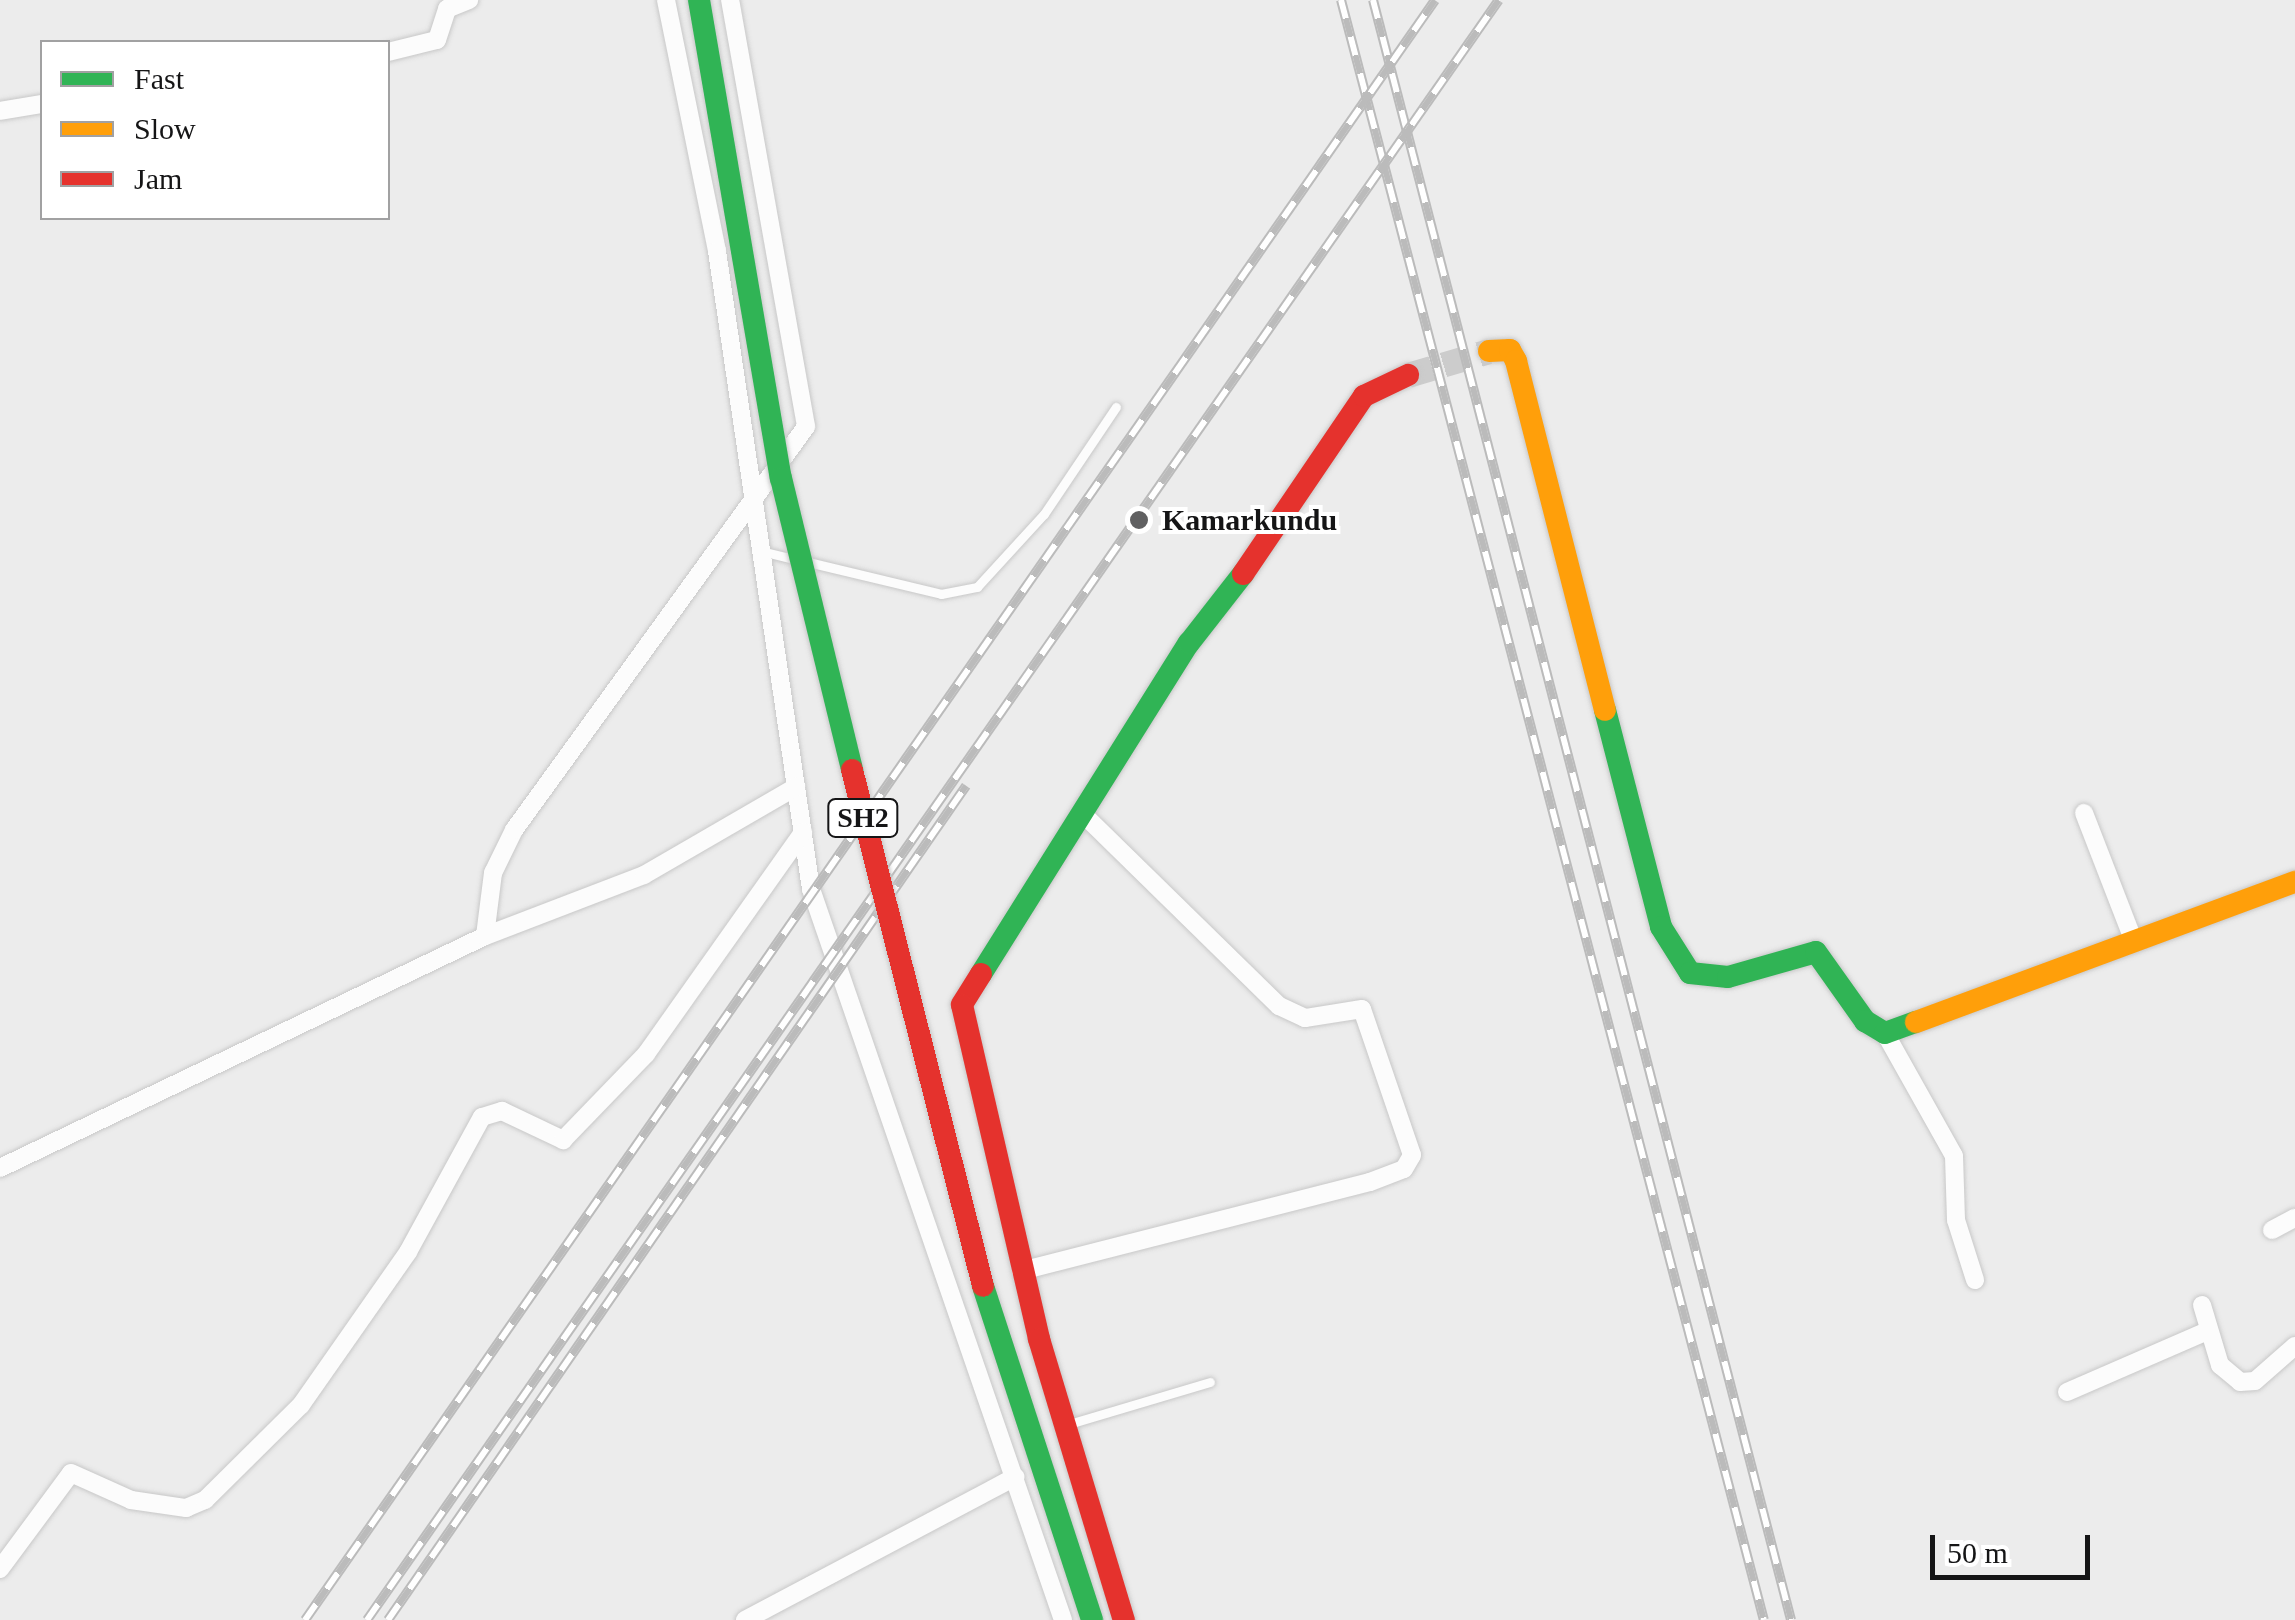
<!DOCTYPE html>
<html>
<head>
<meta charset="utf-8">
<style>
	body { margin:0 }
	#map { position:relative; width:2295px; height:1620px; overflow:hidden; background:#ececec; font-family:"Times New Roman",serif }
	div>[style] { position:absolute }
	.secondary-tunnel>* { height:25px; margin-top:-12.5px; transform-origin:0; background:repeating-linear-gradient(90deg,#ccc 0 25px,transparent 0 37px) }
	.roads { filter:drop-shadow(0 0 2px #c8c8c8) drop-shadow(0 0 2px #c8c8c8) }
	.lane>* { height:9px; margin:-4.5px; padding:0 4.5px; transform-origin:4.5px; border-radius:4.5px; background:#fcfcfc }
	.street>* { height:18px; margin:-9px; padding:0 9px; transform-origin:9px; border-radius:9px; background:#fcfcfc }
	.fast>* { height:22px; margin:-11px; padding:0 11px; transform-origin:11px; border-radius:11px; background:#30b455 }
	.slow>* { height:22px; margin:-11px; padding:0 11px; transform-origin:11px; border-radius:11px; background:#ff9f0a }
	.jam>* { height:22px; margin:-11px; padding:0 11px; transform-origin:11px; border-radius:11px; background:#e5322d }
	.rail>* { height:10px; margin-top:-5px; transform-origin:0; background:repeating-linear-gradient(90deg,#fff 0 19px,#bbb 0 38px); box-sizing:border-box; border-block:2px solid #bbb }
	.bridges { filter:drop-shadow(0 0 2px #c8c8c8) drop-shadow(0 0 2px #c8c8c8) }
	.fast-bridge>* { height:22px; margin:-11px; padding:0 11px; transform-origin:11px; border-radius:11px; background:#30b455 }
	.jam-bridge>* { height:22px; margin:-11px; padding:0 11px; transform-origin:11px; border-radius:11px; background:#e5322d }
	.dots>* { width:28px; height:28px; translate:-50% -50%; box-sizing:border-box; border:5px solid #fff; border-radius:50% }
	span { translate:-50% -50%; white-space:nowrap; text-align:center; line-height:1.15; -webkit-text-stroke:8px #fff; paint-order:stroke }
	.shield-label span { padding:2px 8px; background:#fff; border:2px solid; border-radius:8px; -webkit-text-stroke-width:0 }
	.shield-label { font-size:28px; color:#151516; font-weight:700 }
	.poi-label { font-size:30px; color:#151516; font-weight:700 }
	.left { translate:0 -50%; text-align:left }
	.legend { position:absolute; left:40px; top:40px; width:350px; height:180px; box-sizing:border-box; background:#fff; border:2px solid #a1a1a2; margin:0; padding:12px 18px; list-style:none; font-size:30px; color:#151516 }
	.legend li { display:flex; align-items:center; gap:20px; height:50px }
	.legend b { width:50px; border:2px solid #a1a1a2 }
	.scale { position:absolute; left:1930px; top:1535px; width:160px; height:45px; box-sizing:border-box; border:5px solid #151516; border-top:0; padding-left:12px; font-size:30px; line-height:35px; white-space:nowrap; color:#151516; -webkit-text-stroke:8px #fff; paint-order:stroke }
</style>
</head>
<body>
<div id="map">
	<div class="secondary-tunnel">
		<div style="left:1408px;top:375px;width:84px;rotate:-16.5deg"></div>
	</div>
	<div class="roads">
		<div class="lane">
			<div style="left:761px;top:551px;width:33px;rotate:14deg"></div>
			<div style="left:808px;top:562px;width:137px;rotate:13.5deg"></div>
			<div style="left:941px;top:594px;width:37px;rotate:-11deg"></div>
			<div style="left:977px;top:587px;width:99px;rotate:-47.5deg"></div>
			<div style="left:1044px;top:514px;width:129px;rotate:-56.1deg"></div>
			<div style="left:1069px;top:1424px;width:147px;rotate:-16.6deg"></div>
		</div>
		<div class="street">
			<div style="left:666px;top:0;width:256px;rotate:78.5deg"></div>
			<div style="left:717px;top:251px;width:645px;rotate:81.62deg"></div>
			<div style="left:811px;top:889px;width:773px;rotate:70.98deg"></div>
			<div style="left:388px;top:52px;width:50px;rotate:-13.8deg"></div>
			<div style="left:437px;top:40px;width:33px;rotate:-72deg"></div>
			<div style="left:447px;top:9px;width:24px;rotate:-22deg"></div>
			<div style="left:0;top:111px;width:43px;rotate:-9.5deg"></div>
			<div style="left:2084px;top:813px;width:138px;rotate:68.8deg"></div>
			<div style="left:485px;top:936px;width:64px;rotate:-82.8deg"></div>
			<div style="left:493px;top:873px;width:48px;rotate:-64deg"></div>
			<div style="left:514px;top:830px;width:498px;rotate:-54.1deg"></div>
			<div style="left:806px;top:426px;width:433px;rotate:-100.1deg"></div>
			<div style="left:1885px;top:1033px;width:141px;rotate:60.7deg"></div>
			<div style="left:1954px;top:1156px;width:64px;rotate:88.2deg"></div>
			<div style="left:1956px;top:1220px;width:63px;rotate:72.4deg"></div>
			<div style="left:0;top:1168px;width:538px;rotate:-25.56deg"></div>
			<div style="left:485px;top:936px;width:170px;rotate:-21deg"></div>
			<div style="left:644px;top:875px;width:176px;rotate:-30.1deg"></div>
			<div style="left:2272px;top:1230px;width:26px;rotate:-28deg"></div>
			<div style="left:1021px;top:1271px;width:360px;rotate:-14.3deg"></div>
			<div style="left:1370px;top:1182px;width:36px;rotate:-21deg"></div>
			<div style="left:1404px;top:1169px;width:16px;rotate:-60deg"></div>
			<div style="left:1412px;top:1155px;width:154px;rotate:-108.9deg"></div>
			<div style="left:1362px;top:1009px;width:58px;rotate:171deg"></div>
			<div style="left:1305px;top:1018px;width:29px;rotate:-155deg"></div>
			<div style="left:1279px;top:1006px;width:276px;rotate:-135.6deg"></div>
			<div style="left:2202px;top:1305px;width:63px;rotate:73.3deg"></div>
			<div style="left:2220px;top:1365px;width:26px;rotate:40deg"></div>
			<div style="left:2240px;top:1382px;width:15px;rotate:-4deg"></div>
			<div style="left:2255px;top:1381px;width:53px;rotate:-41.2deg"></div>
			<div style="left:2067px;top:1392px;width:153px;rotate:-23.5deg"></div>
			<div style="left:0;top:1569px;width:119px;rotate:-53.5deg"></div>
			<div style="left:71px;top:1473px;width:66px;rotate:24.2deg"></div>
			<div style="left:131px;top:1500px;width:56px;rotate:8.3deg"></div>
			<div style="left:186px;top:1508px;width:21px;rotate:-23deg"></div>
			<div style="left:205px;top:1500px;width:135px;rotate:-44.7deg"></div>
			<div style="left:301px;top:1405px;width:187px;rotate:-55deg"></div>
			<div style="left:408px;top:1252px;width:154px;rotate:-61.3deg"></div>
			<div style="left:482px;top:1117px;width:21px;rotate:-17deg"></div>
			<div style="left:502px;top:1111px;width:68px;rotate:25.4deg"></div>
			<div style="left:563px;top:1140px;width:120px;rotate:-46deg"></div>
			<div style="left:646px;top:1054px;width:272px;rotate:-54.7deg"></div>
			<div style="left:745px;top:1620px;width:306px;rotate:-27.9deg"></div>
		</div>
		<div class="fast">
			<div style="left:1605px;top:710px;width:224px;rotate:75.5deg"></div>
			<div style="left:1661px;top:927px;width:54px;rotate:57.8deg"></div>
			<div style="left:1690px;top:973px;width:38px;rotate:6deg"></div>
			<div style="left:1728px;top:977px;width:91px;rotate:-15.9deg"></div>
			<div style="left:1816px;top:952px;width:85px;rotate:54.6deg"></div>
			<div style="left:1865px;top:1021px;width:23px;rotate:31deg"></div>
			<div style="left:1885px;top:1033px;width:33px;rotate:-20deg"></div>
			<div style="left:981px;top:974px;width:391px;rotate:-57.9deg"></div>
			<div style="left:1189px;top:643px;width:88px;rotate:-52deg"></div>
		</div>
		<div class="slow">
			<div style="left:1489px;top:351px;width:21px;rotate:-3deg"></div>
			<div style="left:1510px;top:350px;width:13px;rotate:61deg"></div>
			<div style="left:1516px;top:361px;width:360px;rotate:75.7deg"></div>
			<div style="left:1916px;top:1022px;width:404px;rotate:-20.3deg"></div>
		</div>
		<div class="jam">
			<div style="left:1243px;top:574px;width:215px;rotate:-55.8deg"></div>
			<div style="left:1364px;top:396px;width:49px;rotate:-25.5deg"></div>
			<div style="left:981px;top:974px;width:36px;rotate:122deg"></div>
			<div style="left:962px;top:1005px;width:343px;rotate:77deg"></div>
			<div style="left:1039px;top:1339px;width:294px;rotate:73.2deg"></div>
		</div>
	</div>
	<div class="rail">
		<div style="left:1341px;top:0;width:1674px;rotate:75.37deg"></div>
		<div style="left:1373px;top:0;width:1673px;rotate:75.53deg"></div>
		<div style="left:305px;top:1620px;width:1975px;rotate:-55.1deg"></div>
		<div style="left:367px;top:1620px;width:1976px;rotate:-55.06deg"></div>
		<div style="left:388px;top:1620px;width:1015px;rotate:-55.28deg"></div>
	</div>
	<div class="bridges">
		<div class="fast-bridge">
			<div style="left:699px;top:0;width:485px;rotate:80.3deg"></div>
			<div style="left:781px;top:478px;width:301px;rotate:76.3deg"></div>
			<div style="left:983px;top:1286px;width:351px;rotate:71.9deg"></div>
		</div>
		<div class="jam-bridge">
			<div style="left:852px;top:770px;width:532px;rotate:75.75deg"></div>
		</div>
	</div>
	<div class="dots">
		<div style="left:1139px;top:520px;background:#606061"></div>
	</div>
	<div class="shield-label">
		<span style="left:863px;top:818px">SH2</span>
	</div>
	<div class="poi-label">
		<span class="left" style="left:1162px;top:520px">Kamarkundu</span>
	</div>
	<ul class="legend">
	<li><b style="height:12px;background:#30b455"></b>Fast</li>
	<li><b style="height:12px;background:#ff9f0a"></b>Slow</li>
	<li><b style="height:12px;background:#e5322d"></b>Jam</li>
	</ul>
	<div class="scale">50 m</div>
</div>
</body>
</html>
